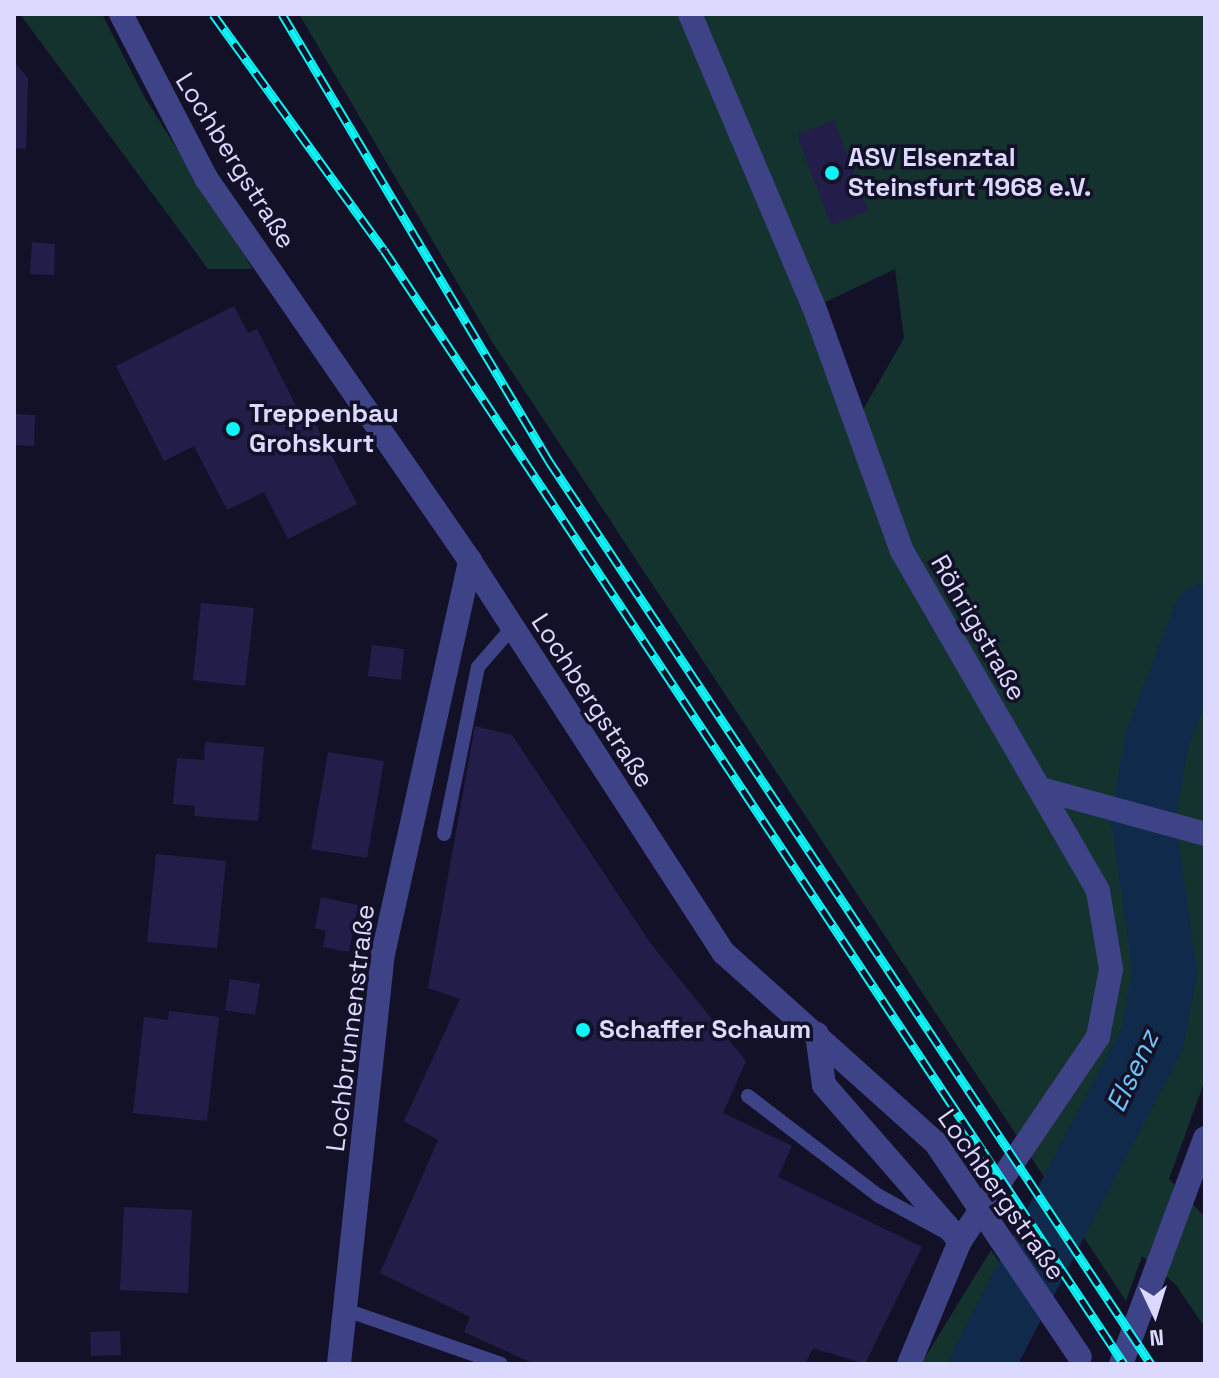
<!DOCTYPE html>
<html>
<head>
<meta charset="utf-8">
<style>
	body { margin:0 }
	#map { position:relative; width:1219px; height:1378px; overflow:hidden; background:#131128; font-family:"Space Grotesk",sans-serif }
	div>[style] { position:absolute }
	.green>* { inset:0; background:#14322e }
	.river>* { height:64px; margin:-32px; padding:0 32px; transform-origin:32px; border-radius:32px; background:#0f2a4a }
	.building>* { inset:0; background:#221e49 }
	.lane>* { height:14px; margin:-7px; padding:0 7px; transform-origin:7px; border-radius:7px; background:#3e4286 }
	.street>* { height:24px; margin:-12px; padding:0 12px; transform-origin:12px; border-radius:12px; background:#3e4286 }
	.rail>* { height:9px; margin-top:-4.5px; transform-origin:0; background:repeating-linear-gradient(90deg,#131128 0 18px,#0df5f7 0 36px); box-sizing:border-box; border-block:2px solid #0df5f7 }
	.street-bridge>* { height:24px; margin:-12px; padding:0 12px; transform-origin:12px; border-radius:12px; background:#3e4286 }
	.dots>* { width:22px; height:22px; translate:-50% -50%; box-sizing:border-box; border:4px solid #131128; border-radius:50% }
	span { translate:-50% -50%; white-space:nowrap; text-align:center; line-height:1.15; -webkit-text-stroke:7px #131128; paint-order:stroke }
	.poi-label { font-size:26px; color:#dbdafe; font-weight:700 }
	.left { translate:0 -50%; text-align:left }
	.street-label { font-size:26px; color:#dbdafe }
	.water-label { font-size:28px; color:#6bc5fa; font-style:italic }
	.frame { position:absolute; inset:0; border:16px solid #dbdafe; pointer-events:none }
	.north { position:absolute; left:1115px; top:1274px; width:80px; height:80px; -webkit-text-stroke:6px #131128; paint-order:stroke; rotate:176deg; font-size:22px; font-weight:700; line-height:32px; text-align:center; color:#dbdafe }
	.north::after { content:''; display:block; margin:auto; width:28px; height:36px; background:#dbdafe; clip-path:polygon(50% 0,100% 100%,50% 72%,0 100%) }
</style>
</head>
<body>
<div id="map">
	<div class="green">
		<div style="clip-path:polygon(20px 14px,102px 14px,145px 98px,253px 269px,208px 269px)"></div>
		<div style="clip-path:polygon(evenodd,299px 14px,1205px 14px,1205px 1080px,1169px 1179px,1205px 1217px,1205px 1328px,1176px 1285px,1142px 1256px,1126px 1301px,493px 343px,299px 14px,895px 269px,904px 338px,856px 422px,815px 307px,895px 269px)"></div>
		<div style="clip-path:polygon(991px 1250px,1034px 1311px,1000px 1364px,921px 1364px)"></div>
	</div>
	<div class="river">
		<div style="left:982px;top:1364px;width:367px;rotate:-62.4deg"></div>
		<div style="left:1152px;top:1039px;width:67px;rotate:-78.9deg"></div>
		<div style="left:1165px;top:973px;width:156px;rotate:-98.1deg"></div>
		<div style="left:1143px;top:819px;width:80px;rotate:-80deg"></div>
		<div style="left:1157px;top:740px;width:133px;rotate:-68.8deg"></div>
	</div>
	<div class="building">
		<div style="clip-path:polygon(14px 62px,28px 78px,26px 149px,14px 148px)"></div>
		<div style="clip-path:polygon(834px 120px,868px 211px,831px 225px,797px 135px)"></div>
		<div style="clip-path:polygon(32px 242px,55px 244px,54px 275px,30px 274px)"></div>
		<div style="clip-path:polygon(234px 306px,248px 333px,257px 329px,299px 412px,307px 408px,357px 504px,288px 539px,264px 492px,227px 510px,194px 446px,164px 461px,116px 366px)"></div>
		<div style="clip-path:polygon(14px 414px,35px 415px,34px 446px,14px 445px)"></div>
		<div style="clip-path:polygon(201px 603px,254px 608px,245px 686px,193px 680px)"></div>
		<div style="clip-path:polygon(372px 645px,404px 649px,401px 680px,368px 676px)"></div>
		<div style="clip-path:polygon(475px 726px,512px 735px,651px 944px,746px 1061px,723px 1113px,792px 1146px,778px 1177px,922px 1247px,865px 1364px,813px 1348px,805px 1364px,534px 1364px,464px 1332px,470px 1317px,380px 1273px,438px 1140px,404px 1121px,460px 999px,428px 988px)"></div>
		<div style="clip-path:polygon(205px 742px,264px 747px,258px 821px,194px 816px,195px 806px,173px 804px,177px 758px,204px 760px)"></div>
		<div style="clip-path:polygon(328px 752px,384px 761px,367px 858px,311px 849px)"></div>
		<div style="clip-path:polygon(156px 854px,226px 861px,217px 948px,147px 942px)"></div>
		<div style="clip-path:polygon(321px 897px,358px 905px,349px 952px,323px 947px,326px 931px,315px 928px)"></div>
		<div style="clip-path:polygon(230px 979px,260px 984px,255px 1015px,225px 1010px)"></div>
		<div style="clip-path:polygon(169px 1011px,219px 1017px,207px 1121px,133px 1113px,144px 1017px,168px 1020px)"></div>
		<div style="clip-path:polygon(124px 1207px,192px 1210px,188px 1293px,120px 1290px)"></div>
		<div style="clip-path:polygon(120px 1331px,121px 1355px,91px 1356px,90px 1332px)"></div>
	</div>
	<div class="lane">
		<div style="left:444px;top:834px;width:170px;rotate:-78.5deg"></div>
		<div style="left:478px;top:667px;width:50px;rotate:-49deg"></div>
		<div style="left:748px;top:1096px;width:165px;rotate:37.4deg"></div>
		<div style="left:879px;top:1196px;width:75px;rotate:28.6deg"></div>
		<div style="left:346px;top:1310px;width:164px;rotate:19.2deg"></div>
	</div>
	<div class="street">
		<div style="left:121px;top:14px;width:185px;rotate:62.6deg"></div>
		<div style="left:206px;top:178px;width:465px;rotate:55.4deg"></div>
		<div style="left:470px;top:561px;width:467px;rotate:57.1deg"></div>
		<div style="left:724px;top:953px;width:283px;rotate:41.9deg"></div>
		<div style="left:690px;top:14px;width:318px;rotate:67.1deg"></div>
		<div style="left:814px;top:307px;width:259px;rotate:70.2deg"></div>
		<div style="left:902px;top:551px;width:392px;rotate:60deg"></div>
		<div style="left:1098px;top:891px;width:79px;rotate:80.5deg"></div>
		<div style="left:1111px;top:969px;width:69px;rotate:100.8deg"></div>
		<div style="left:1098px;top:1037px;width:246px;rotate:124.1deg"></div>
		<div style="left:1041px;top:789px;width:170px;rotate:15.3deg"></div>
		<div style="left:817px;top:1034px;width:51px;rotate:82.2deg"></div>
		<div style="left:824px;top:1085px;width:207px;rotate:48.9deg"></div>
		<div style="left:960px;top:1241px;width:133px;rotate:112.5deg"></div>
		<div style="left:339px;top:1364px;width:412px;rotate:-83.9deg"></div>
		<div style="left:383px;top:954px;width:403px;rotate:-77.5deg"></div>
		<div style="left:1121px;top:1364px;width:241px;rotate:-69.6deg"></div>
	</div>
	<div class="rail">
		<div style="left:213px;top:14px;width:291px;rotate:54.1deg"></div>
		<div style="left:384px;top:250px;width:1337px;rotate:56.4deg"></div>
		<div style="left:282px;top:14px;width:521px;rotate:59.15deg"></div>
		<div style="left:549px;top:461px;width:1085px;rotate:56.31deg"></div>
	</div>
	<div class="street-bridge">
		<div style="left:935px;top:1142px;width:259px;rotate:56deg"></div>
	</div>
	<div class="dots">
		<div style="left:832px;top:173px;background:#0df5f7"></div>
		<div style="left:233px;top:429px;background:#0df5f7"></div>
		<div style="left:583px;top:1030px;background:#0df5f7"></div>
	</div>
	<div class="poi-label">
		<span class="left" style="left:848px;top:173px">ASV Elsenztal<br>Steinsfurt 1968 e.V.</span>
		<span class="left" style="left:249px;top:429px">Treppenbau<br>Grohskurt</span>
		<span class="left" style="left:599px;top:1030px">Schaffer Schaum</span>
	</div>
	<div class="street-label">
		<span style="left:235px;top:161px;rotate:58deg">Lochbergstraße</span>
		<span style="left:978px;top:628px;rotate:60deg">Röhrigstraße</span>
		<span style="left:592px;top:701px;rotate:57deg">Lochbergstraße</span>
		<span style="left:351px;top:1028px;rotate:-83deg">Lochbrunnenstraße</span>
		<span style="left:1001px;top:1195px;rotate:55deg">Lochbergstraße</span>
	</div>
	<div class="water-label">
		<span style="left:1132px;top:1071px;rotate:-65deg">Elsenz</span>
	</div>
	<div class="frame"></div>
	<div class="north">N</div>
</div>
</body>
</html>
